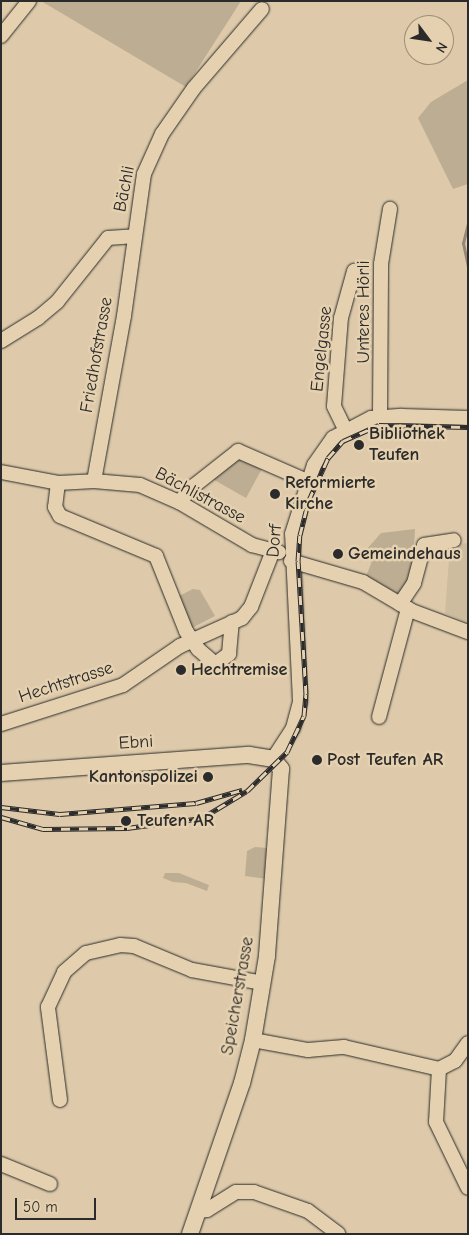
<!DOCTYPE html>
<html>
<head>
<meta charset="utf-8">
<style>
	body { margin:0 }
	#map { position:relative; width:469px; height:1235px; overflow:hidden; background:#decaaa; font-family:"Comic Neue",sans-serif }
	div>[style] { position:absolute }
	.built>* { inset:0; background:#cebc9f }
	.green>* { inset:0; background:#bdad92 }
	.stream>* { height:3px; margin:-1.5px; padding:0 1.5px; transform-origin:1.5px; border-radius:1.5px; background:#948976 }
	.roads { filter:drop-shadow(0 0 1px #2b2b2b) drop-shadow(0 0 1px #2b2b2b) }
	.minor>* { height:14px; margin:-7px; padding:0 7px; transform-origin:7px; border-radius:7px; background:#e5d1af }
	.major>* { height:16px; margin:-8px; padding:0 8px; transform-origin:8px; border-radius:8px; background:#e5d1af }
	.rail>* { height:5px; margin-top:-2.5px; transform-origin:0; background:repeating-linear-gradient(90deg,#e5d1af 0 9px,#2b2b2b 0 18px); box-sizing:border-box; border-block:1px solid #2b2b2b }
	.dots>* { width:14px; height:14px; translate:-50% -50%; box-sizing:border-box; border:2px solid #e5d1af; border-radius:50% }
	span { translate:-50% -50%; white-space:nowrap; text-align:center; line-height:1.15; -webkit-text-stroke:5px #e5d1af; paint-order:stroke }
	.street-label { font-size:18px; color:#2b2b2b }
	.poi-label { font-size:18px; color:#2b2b2b; font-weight:700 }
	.left { translate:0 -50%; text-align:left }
	.right { translate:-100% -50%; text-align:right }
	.frame { position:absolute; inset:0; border:2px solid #2b2b2b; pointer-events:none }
	.north { position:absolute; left:404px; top:15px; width:50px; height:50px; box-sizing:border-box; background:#e5d1af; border:1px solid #9b8f7a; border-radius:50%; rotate:121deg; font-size:14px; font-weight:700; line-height:20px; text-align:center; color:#2b2b2b }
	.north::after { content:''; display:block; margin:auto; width:18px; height:22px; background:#2b2b2b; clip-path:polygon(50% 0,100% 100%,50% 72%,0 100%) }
	.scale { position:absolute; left:15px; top:1198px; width:81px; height:22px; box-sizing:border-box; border:2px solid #2b2b2b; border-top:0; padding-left:6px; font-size:15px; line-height:18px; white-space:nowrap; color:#2b2b2b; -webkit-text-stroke:4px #e5d1af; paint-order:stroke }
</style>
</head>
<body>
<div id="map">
	<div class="built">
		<div style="clip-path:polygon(468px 543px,468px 623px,445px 613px,450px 545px)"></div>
	</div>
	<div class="green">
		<div style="clip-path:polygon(41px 1px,241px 1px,186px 87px)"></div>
		<div style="clip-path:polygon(468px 80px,468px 184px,453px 189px,418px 118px,431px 102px)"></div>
		<div style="clip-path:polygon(238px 454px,264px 465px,246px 498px,209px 477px)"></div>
		<div style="clip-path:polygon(415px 529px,412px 580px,404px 590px,394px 595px,365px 579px,372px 561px,364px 557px,367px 549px,381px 533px)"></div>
		<div style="clip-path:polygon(193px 589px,200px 590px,215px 616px,190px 629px,177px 597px)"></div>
		<div style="clip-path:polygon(255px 847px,267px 848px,267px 879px,245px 876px,247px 851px)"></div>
		<div style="clip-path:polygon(165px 873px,179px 873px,209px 885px,207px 891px,186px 883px,173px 882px,163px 878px)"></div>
	</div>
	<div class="stream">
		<div style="left:468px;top:223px;width:21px;rotate:104deg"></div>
		<div style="left:463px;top:243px;width:25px;rotate:78deg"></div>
	</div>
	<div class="roads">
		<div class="minor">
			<div style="left:1px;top:36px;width:45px;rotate:-51.3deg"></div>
			<div style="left:1px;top:341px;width:44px;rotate:-31.9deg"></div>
			<div style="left:38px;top:318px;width:25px;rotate:-40deg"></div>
			<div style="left:57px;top:302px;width:82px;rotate:-51.4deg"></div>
			<div style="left:108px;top:238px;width:27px;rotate:-4deg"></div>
			<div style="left:380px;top:416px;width:152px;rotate:-89.6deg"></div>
			<div style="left:381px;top:264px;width:56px;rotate:-80.7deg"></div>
			<div style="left:345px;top:429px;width:25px;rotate:-116deg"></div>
			<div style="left:334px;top:406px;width:88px;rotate:-85.5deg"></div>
			<div style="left:341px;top:318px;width:49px;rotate:-74.5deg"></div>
			<div style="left:1px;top:472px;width:58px;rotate:10.9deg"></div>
			<div style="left:58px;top:483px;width:36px;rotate:-3deg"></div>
			<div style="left:94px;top:481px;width:46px;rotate:5deg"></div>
			<div style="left:140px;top:485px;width:43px;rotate:23.6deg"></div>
			<div style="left:179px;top:502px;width:85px;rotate:30.5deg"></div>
			<div style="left:252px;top:545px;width:28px;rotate:15deg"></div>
			<div style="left:94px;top:481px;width:168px;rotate:-79.7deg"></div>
			<div style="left:124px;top:316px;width:143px;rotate:-82deg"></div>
			<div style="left:144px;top:174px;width:44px;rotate:-65.8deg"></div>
			<div style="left:162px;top:134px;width:56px;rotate:-55.2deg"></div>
			<div style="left:194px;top:88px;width:104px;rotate:-49.3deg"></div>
			<div style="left:58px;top:483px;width:24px;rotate:97deg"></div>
			<div style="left:55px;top:507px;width:10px;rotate:61deg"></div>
			<div style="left:60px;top:516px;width:104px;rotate:22.6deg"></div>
			<div style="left:156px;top:556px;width:81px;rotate:68.2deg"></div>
			<div style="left:186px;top:631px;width:22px;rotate:56deg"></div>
			<div style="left:198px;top:649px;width:20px;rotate:41deg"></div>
			<div style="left:213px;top:662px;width:5px"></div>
			<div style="left:218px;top:662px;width:14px;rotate:-36deg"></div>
			<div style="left:229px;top:654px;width:32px;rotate:-85deg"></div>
			<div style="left:179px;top:502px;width:23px;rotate:-47deg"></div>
			<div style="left:195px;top:485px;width:55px;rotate:-38.3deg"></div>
			<div style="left:238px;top:451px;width:75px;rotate:23.5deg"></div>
			<div style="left:291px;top:561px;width:75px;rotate:16.3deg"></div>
			<div style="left:363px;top:582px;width:57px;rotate:30.6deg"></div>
			<div style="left:412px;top:611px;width:60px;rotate:20.6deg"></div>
			<div style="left:400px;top:604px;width:25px;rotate:-56deg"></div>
			<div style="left:414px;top:583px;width:39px;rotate:-75deg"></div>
			<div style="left:424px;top:545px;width:30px;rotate:-9deg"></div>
			<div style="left:379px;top:717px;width:112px;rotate:-75deg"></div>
			<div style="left:1px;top:724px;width:128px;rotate:-17.7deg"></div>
			<div style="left:123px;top:685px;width:69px;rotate:-34.4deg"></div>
			<div style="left:180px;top:646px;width:68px;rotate:-24.3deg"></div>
			<div style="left:242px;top:618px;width:14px;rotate:-51deg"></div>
			<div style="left:251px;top:607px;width:58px;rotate:-68.7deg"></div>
			<div style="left:273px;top:759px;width:37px;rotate:-57deg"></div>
			<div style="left:293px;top:728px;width:28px;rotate:-75deg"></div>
			<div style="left:300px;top:701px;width:167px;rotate:-92.7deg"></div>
			<div style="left:292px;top:534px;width:72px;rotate:-72.3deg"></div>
			<div style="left:314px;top:465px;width:33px;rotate:-55deg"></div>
			<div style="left:333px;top:438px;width:43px;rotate:-27.8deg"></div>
			<div style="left:371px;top:418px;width:31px;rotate:-4deg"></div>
			<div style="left:402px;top:416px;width:66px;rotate:1.7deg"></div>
			<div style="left:253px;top:1040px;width:56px;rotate:10.3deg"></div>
			<div style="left:308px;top:1050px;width:36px;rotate:-5deg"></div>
			<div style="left:344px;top:1047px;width:98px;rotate:13deg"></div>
			<div style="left:439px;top:1069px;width:53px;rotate:93.2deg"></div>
			<div style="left:436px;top:1122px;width:73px;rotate:64.1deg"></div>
			<div style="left:439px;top:1069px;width:18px;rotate:-27deg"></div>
			<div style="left:455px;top:1061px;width:22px;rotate:-54deg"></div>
			<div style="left:60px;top:1100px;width:94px;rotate:-97.4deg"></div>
			<div style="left:48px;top:1007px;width:38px;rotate:-65deg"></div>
			<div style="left:64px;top:972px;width:29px;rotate:-41deg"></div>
			<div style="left:86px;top:953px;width:35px;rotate:-13deg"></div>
			<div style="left:120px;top:945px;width:14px;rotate:4deg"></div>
			<div style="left:134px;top:946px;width:63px;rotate:22.5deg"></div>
			<div style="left:192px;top:970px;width:72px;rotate:10.4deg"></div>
			<div style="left:1px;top:1164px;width:53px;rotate:22.2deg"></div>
			<div style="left:198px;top:1211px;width:9px;rotate:-6deg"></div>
			<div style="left:207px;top:1210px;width:34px;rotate:-32deg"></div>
			<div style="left:236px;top:1192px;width:18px"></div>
			<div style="left:254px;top:1192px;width:57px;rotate:19.4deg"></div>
			<div style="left:308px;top:1211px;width:38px;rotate:37deg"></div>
		</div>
		<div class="major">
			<div style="left:1px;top:773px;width:249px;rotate:-4.2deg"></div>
			<div style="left:249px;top:755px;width:24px;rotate:9deg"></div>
			<div style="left:273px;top:759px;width:13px;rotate:51deg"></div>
			<div style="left:281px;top:769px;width:188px;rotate:94.3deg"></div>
			<div style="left:267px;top:956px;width:85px;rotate:99.5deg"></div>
			<div style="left:253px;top:1040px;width:44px;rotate:104.3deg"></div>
			<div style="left:242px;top:1083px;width:160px;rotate:109deg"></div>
		</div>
	</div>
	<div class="rail">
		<div style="left:1px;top:807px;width:59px;rotate:6.8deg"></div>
		<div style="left:60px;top:814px;width:136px;rotate:-4.6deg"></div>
		<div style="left:196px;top:803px;width:48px;rotate:-15.8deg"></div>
		<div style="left:1px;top:817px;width:44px;rotate:15.9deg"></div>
		<div style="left:43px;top:829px;width:84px;rotate:-0.7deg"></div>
		<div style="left:127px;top:828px;width:76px;rotate:-7.6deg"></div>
		<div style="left:202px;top:818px;width:52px;rotate:-31deg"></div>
		<div style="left:247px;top:791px;width:56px;rotate:-44.3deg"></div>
		<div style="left:287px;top:752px;width:40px;rotate:-65deg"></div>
		<div style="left:304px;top:716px;width:22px;rotate:-85deg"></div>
		<div style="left:306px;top:694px;width:133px;rotate:-93.4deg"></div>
		<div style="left:298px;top:561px;width:26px;rotate:-86deg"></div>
		<div style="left:300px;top:535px;width:36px;rotate:-76deg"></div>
		<div style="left:309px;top:500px;width:46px;rotate:-65.7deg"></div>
		<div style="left:328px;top:458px;width:23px;rotate:-49deg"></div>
		<div style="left:343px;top:441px;width:39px;rotate:-24deg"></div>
		<div style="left:379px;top:425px;width:89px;rotate:1.3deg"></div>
	</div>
	<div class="dots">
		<div style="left:359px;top:445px;background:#2b2b2b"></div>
		<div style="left:275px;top:494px;background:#2b2b2b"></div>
		<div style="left:338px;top:554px;background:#2b2b2b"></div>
		<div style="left:181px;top:670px;background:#2b2b2b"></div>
		<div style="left:317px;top:760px;background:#2b2b2b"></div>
		<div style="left:208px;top:777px;background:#2b2b2b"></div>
		<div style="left:126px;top:821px;background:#2b2b2b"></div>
	</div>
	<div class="street-label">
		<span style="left:125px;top:189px;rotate:-79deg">Bächli</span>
		<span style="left:364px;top:312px;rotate:-90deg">Unteres Hörli</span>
		<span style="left:322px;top:349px;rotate:-84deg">Engelgasse</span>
		<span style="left:97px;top:355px;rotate:-80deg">Friedhofstrasse</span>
		<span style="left:200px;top:496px;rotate:28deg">Bächlistrasse</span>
		<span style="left:275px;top:541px;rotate:-85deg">Dorf</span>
		<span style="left:66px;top:683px;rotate:-18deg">Hechtstrasse</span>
		<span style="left:136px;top:743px;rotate:-4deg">Ebni</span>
		<span style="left:238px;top:996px;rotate:-80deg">Speicherstrasse</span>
	</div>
	<div class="poi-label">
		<span class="left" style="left:369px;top:445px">Bibliothek<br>Teufen</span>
		<span class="left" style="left:285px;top:494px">Reformierte<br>Kirche</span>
		<span class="left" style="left:348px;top:554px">Gemeindehaus</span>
		<span class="left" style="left:191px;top:670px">Hechtremise</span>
		<span class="left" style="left:327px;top:760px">Post Teufen AR</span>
		<span class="right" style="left:198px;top:777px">Kantonspolizei</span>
		<span class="left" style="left:137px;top:821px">Teufen AR</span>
	</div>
	<div class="frame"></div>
	<div class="north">N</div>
	<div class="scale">50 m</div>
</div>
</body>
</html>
